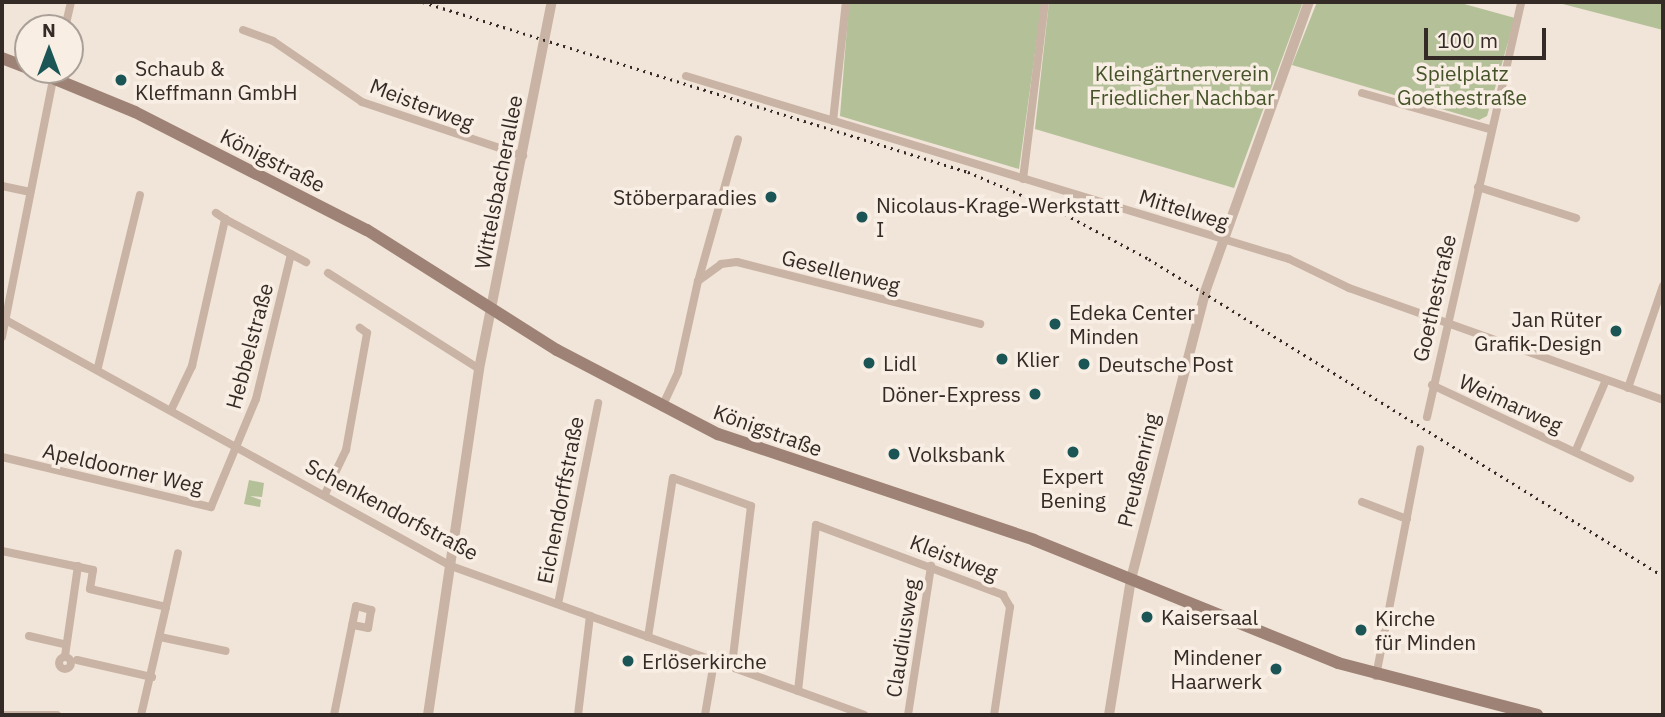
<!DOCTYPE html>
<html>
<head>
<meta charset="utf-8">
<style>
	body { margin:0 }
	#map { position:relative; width:1665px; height:717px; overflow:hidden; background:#f1e4d8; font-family:"IBM Plex Sans",sans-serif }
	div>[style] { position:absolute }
	.green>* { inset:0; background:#b4c098 }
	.minor>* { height:8px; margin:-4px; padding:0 4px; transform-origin:4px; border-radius:4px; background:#c9b3a4 }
	.minor>.ring { margin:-4px; padding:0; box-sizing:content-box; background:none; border:8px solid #c9b3a4; border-radius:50% }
	.tertiary>* { height:10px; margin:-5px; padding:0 5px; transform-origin:5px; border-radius:5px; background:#c9b3a4 }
	.secondary>* { height:12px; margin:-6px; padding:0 6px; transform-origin:6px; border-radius:6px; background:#9d8275 }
	.rail>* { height:2.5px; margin-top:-1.25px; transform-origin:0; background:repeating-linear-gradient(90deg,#342a26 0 2px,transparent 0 7px) }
	.dots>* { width:19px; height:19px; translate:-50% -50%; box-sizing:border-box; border:4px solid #f9eee4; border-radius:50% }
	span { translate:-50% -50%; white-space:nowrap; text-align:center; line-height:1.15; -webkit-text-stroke:7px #f9eee4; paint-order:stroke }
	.poi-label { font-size:21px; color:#342a26 }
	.left { translate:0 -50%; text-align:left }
	.right { translate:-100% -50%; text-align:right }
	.park-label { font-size:21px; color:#455329 }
	.street-label { font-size:21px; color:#342a26 }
	.frame { position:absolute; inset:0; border:4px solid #342a26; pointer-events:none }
	.north { position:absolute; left:14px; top:14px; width:70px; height:70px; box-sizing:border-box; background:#f9eee4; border:2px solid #aaa098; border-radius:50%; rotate:0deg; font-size:19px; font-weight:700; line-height:28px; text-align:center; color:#342a26 }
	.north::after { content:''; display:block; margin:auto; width:24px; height:32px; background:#1b5556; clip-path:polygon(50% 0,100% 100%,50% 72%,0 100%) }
	.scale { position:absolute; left:1424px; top:28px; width:122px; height:32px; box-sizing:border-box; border:4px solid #342a26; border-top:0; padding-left:9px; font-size:21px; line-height:24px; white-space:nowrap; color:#342a26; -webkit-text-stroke:5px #f9eee4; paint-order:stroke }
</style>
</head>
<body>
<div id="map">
	<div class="green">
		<div style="clip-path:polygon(849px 2px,1042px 2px,1019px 169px,840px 116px)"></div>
		<div style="clip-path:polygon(1049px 2px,1303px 2px,1234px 188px,1035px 129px)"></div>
		<div style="clip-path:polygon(1317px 2px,1457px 2px,1515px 18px,1487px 116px,1479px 120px,1292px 65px)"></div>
		<div style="clip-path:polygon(1555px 2px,1663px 2px,1663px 30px)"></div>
		<div style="clip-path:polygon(249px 480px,264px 483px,262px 497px,250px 496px,261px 500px,260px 507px,244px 504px)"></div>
	</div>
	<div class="minor">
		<div style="left:65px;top:28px;width:27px;rotate:-77deg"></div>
		<div style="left:243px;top:30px;width:32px;rotate:20deg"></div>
		<div style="left:273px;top:41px;width:108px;rotate:34.4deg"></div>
		<div style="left:362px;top:102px;width:170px;rotate:18.5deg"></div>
		<div style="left:686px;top:76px;width:630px;rotate:16.88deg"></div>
		<div style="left:1289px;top:259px;width:67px;rotate:25.8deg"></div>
		<div style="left:1349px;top:288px;width:333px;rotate:19.6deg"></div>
		<div style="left:1362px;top:93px;width:132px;rotate:15.8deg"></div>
		<div style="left:833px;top:121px;width:120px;rotate:-83.8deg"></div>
		<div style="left:1023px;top:179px;width:178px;rotate:-82.9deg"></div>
		<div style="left:2px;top:186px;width:29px;rotate:12deg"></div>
		<div style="left:1478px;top:187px;width:103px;rotate:17.6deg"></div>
		<div style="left:225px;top:219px;width:92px;rotate:28deg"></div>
		<div style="left:328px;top:273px;width:179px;rotate:32.4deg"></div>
		<div style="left:699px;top:278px;width:144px;rotate:-74.3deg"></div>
		<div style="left:2px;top:318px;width:513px;rotate:28.91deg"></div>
		<div style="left:451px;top:566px;width:439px;rotate:19.8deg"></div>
		<div style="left:2px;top:337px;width:272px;rotate:-78.8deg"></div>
		<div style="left:98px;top:367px;width:177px;rotate:-76.3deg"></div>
		<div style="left:1432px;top:385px;width:219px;rotate:25.2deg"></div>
		<div style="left:1628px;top:388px;width:108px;rotate:-71.1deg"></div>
		<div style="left:662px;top:407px;width:38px;rotate:-65deg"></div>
		<div style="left:678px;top:372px;width:93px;rotate:-77.6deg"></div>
		<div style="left:698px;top:281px;width:29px;rotate:-36deg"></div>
		<div style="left:721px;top:264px;width:16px;rotate:-7deg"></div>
		<div style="left:737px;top:262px;width:251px;rotate:14.3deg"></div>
		<div style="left:172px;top:408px;width:47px;rotate:-64.5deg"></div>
		<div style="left:192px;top:366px;width:151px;rotate:-77.3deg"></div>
		<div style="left:225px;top:219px;width:11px;rotate:-146deg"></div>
		<div style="left:1427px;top:417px;width:426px;rotate:-77.2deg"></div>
		<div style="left:1576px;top:450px;width:76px;rotate:-66.8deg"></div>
		<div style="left:2px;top:457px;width:215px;rotate:13.5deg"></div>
		<div style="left:211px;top:507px;width:117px;rotate:-67.4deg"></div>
		<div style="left:256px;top:399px;width:149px;rotate:-76.4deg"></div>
		<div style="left:325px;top:494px;width:49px;rotate:-64.5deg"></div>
		<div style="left:346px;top:450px;width:119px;rotate:-79.8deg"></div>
		<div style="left:367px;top:333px;width:9px;rotate:-144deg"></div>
		<div style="left:1362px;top:502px;width:48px;rotate:20.7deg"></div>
		<div style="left:2px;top:551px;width:93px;rotate:11.8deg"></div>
		<div style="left:93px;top:570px;width:19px;rotate:99deg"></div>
		<div style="left:90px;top:589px;width:78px;rotate:13.3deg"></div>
		<div style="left:166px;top:607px;width:111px;rotate:103deg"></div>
		<div style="left:558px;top:604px;width:205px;rotate:-78.7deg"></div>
		<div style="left:166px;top:607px;width:55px;rotate:-77.5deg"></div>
		<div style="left:29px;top:636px;width:37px;rotate:13deg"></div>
		<div style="left:160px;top:637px;width:67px;rotate:12deg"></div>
		<div style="left:648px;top:637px;width:161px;rotate:-81.1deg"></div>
		<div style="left:673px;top:478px;width:83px;rotate:19.7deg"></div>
		<div style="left:751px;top:506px;width:161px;rotate:96.8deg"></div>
		<div style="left:65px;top:656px;width:91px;rotate:-81.8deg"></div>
		<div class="ring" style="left:59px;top:657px;width:4px;height:4px"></div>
		<div style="left:77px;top:660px;width:77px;rotate:12.8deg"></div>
		<div style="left:1376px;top:676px;width:231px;rotate:-79deg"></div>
		<div style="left:798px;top:691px;width:167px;rotate:-83.8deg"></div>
		<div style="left:816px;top:525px;width:200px;rotate:20.5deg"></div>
		<div style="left:1003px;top:595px;width:14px;rotate:60deg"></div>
		<div style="left:1010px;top:607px;width:109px;rotate:98.4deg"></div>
		<div style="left:2px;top:715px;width:55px"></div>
		<div style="left:334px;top:715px;width:111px;rotate:-78.6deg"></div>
		<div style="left:356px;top:606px;width:16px;rotate:15deg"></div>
		<div style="left:371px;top:610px;width:18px;rotate:99deg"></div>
		<div style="left:368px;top:628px;width:16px;rotate:-169deg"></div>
		<div style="left:578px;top:715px;width:100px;rotate:-83.1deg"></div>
		<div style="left:705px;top:715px;width:54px;rotate:-80.4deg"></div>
		<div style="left:908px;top:715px;width:151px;rotate:-81.2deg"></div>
	</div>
	<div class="tertiary">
		<div style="left:428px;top:715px;width:350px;rotate:-81.6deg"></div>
		<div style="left:479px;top:369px;width:374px;rotate:-78.8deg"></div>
		<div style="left:1109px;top:715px;width:138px;rotate:-80.8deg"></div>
		<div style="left:1131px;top:579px;width:296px;rotate:-75.5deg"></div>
		<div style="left:1205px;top:292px;width:308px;rotate:-70.3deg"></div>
	</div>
	<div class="secondary">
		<div style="left:2px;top:58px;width:28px;rotate:21deg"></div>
		<div style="left:33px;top:70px;width:110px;rotate:22.4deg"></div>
		<div style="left:135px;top:112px;width:260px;rotate:27deg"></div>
		<div style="left:367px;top:230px;width:225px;rotate:32.3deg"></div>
		<div style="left:557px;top:350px;width:182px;rotate:27.6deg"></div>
		<div style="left:718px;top:434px;width:333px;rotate:18.5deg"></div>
		<div style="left:1034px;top:540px;width:328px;rotate:22deg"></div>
		<div style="left:1338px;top:663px;width:206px;rotate:14.6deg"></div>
	</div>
	<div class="rail">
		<div style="left:423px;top:2px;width:571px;rotate:17.32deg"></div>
		<div style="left:968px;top:172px;width:99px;rotate:23.2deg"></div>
		<div style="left:1059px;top:211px;width:102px;rotate:28.1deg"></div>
		<div style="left:1149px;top:259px;width:604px;rotate:31.66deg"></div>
	</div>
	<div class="dots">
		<div style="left:121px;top:80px;background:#1b5556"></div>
		<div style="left:771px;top:197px;background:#1b5556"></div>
		<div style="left:862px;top:217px;background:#1b5556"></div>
		<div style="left:1055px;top:324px;background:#1b5556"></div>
		<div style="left:1616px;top:331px;background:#1b5556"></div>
		<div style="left:1002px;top:359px;background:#1b5556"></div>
		<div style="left:869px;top:363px;background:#1b5556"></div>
		<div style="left:1084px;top:364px;background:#1b5556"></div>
		<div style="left:1035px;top:394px;background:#1b5556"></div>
		<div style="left:1073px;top:452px;background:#1b5556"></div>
		<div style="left:894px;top:454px;background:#1b5556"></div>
		<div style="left:1147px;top:617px;background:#1b5556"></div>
		<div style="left:1361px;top:630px;background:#1b5556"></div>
		<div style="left:628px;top:661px;background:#1b5556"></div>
		<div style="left:1276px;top:669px;background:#1b5556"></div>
	</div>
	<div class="poi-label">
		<span class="left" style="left:135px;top:80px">Schaub &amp;<br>Kleffmann GmbH</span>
		<span class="right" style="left:757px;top:197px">Stöberparadies</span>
		<span class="left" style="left:876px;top:217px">Nicolaus-Krage-Werkstatt<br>I</span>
		<span class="left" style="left:1069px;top:324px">Edeka Center<br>Minden</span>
		<span class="right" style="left:1602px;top:331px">Jan Rüter<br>Grafik-Design</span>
		<span class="left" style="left:1016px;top:359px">Klier</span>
		<span class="left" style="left:883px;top:363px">Lidl</span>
		<span class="left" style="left:1098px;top:364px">Deutsche Post</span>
		<span class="right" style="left:1021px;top:394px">Döner-Express</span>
		<span class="left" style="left:908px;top:454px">Volksbank</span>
		<span style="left:1073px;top:488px">Expert<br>Bening</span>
		<span class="left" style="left:1161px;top:617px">Kaisersaal</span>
		<span class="left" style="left:1375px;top:630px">Kirche<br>für Minden</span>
		<span class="right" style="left:1262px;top:669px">Mindener<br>Haarwerk</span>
		<span class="left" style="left:642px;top:661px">Erlöserkirche</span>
	</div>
	<div class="park-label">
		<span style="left:1182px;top:85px">Kleingärtnerverein<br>Friedlicher Nachbar</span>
		<span style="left:1462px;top:85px">Spielplatz<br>Goethestraße</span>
	</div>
	<div class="street-label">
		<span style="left:422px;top:104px;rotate:21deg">Meisterweg</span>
		<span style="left:273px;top:160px;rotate:27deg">Königstraße</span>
		<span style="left:498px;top:182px;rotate:-79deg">Wittelsbacherallee</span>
		<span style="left:1184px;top:209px;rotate:17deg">Mittelweg</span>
		<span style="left:841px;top:271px;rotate:14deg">Gesellenweg</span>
		<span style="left:1434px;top:298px;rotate:-77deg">Goethestraße</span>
		<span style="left:249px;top:346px;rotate:-75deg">Hebbelstraße</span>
		<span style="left:1511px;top:403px;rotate:25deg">Weimarweg</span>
		<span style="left:768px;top:430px;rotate:20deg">Königstraße</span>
		<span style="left:123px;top:468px;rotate:13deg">Apeldoorner Weg</span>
		<span style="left:1138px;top:470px;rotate:-76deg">Preußenring</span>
		<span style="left:560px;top:500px;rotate:-79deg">Eichendorffstraße</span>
		<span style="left:392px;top:509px;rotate:28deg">Schenkendorfstraße</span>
		<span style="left:954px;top:557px;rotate:21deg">Kleistweg</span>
		<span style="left:902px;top:638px;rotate:-81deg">Claudiusweg</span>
	</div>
	<div class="frame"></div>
	<div class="north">N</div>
	<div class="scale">100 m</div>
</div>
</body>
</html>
